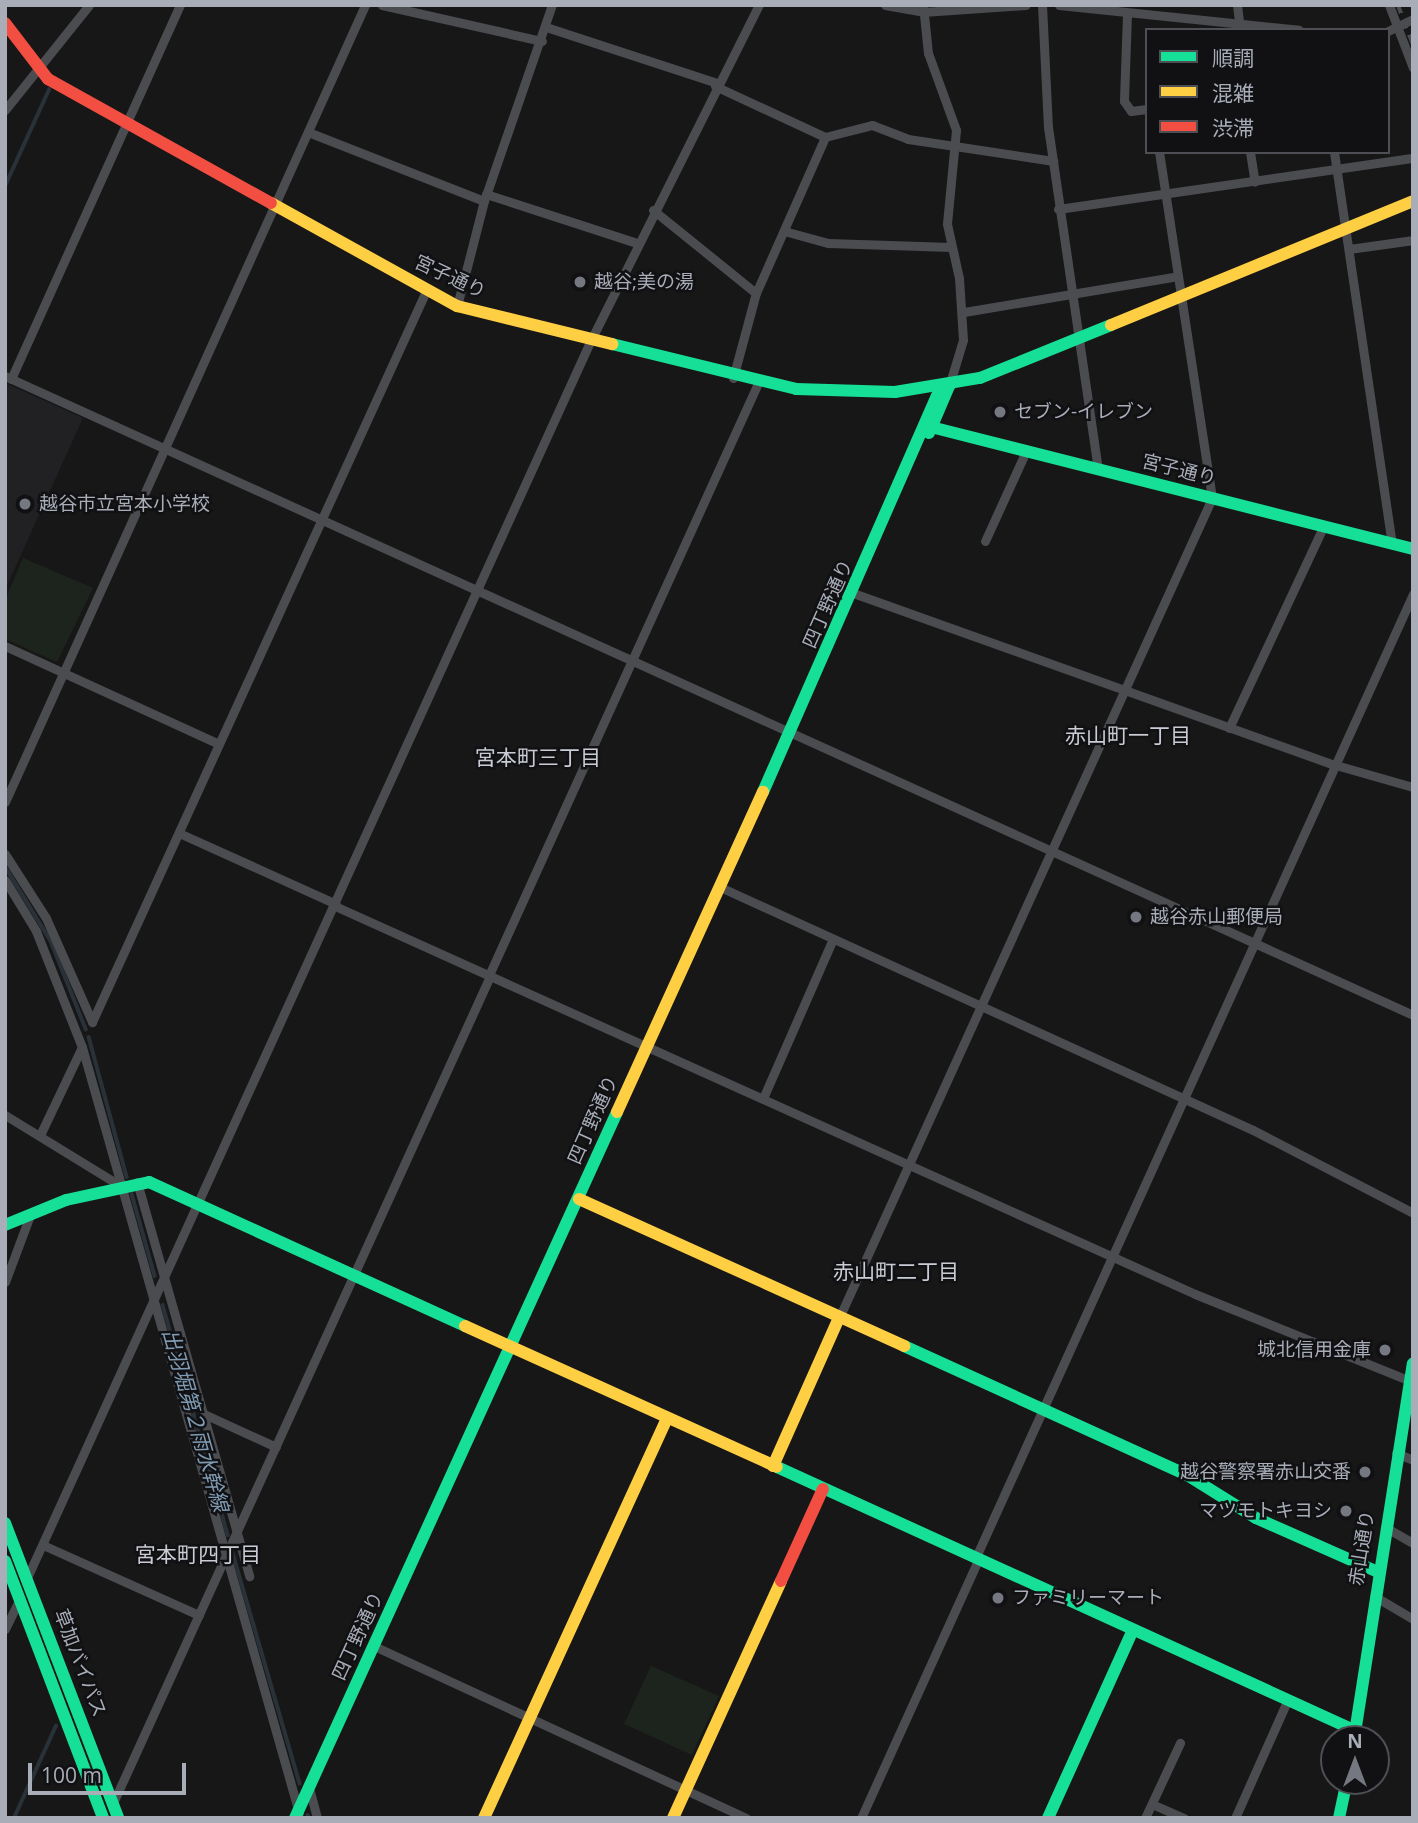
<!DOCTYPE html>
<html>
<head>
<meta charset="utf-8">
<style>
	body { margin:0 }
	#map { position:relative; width:1418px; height:1823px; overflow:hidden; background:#171717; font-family:"Open Sans","Noto Sans JP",sans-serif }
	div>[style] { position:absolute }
	.built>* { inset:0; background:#212123 }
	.green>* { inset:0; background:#1d241e }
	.stream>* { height:3.5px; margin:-1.75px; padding:0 1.75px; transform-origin:1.75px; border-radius:1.75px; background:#2a3239 }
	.street>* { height:9px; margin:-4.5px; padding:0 4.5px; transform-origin:4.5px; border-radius:4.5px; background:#4b4c50 }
	.fast>* { height:12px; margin:-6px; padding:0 6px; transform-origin:6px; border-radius:6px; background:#16e098 }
	.slow>* { height:12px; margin:-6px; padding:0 6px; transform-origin:6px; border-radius:6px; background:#ffcf43 }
	.jam>* { height:12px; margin:-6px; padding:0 6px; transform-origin:6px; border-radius:6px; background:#f24e42 }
	.rail>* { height:3.5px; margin-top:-1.75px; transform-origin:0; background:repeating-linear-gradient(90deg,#4b4c4f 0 9px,transparent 0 16px) }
	.dots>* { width:19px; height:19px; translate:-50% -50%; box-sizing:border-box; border:4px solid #111113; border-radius:50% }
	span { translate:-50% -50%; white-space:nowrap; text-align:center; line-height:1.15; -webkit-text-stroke:5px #111113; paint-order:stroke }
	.street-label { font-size:19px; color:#a8adb8 }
	.poi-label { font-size:19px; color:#a8adb8 }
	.left { translate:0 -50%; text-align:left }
	.right { translate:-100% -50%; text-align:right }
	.neighbourhood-label { font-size:21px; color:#c9ccd4 }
	.water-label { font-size:21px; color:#7f9bb3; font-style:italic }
	.frame { position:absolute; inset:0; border:7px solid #a8adb8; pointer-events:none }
	.legend { position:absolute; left:1145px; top:28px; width:245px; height:126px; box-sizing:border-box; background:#111113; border:2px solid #4d4f55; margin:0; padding:9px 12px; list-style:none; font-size:21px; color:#a8adb8 }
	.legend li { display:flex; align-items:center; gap:14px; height:35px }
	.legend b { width:35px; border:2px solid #4d4f55 }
	.north { position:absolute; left:1320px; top:1725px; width:70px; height:70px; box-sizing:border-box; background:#111113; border:2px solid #4d4f55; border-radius:50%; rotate:0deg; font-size:19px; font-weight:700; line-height:28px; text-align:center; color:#a8adb8 }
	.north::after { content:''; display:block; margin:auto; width:24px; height:32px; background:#757880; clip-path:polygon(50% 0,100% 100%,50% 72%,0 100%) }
	.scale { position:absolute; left:28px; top:1763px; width:158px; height:32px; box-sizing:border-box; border:4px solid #a8adb8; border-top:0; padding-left:9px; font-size:21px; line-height:24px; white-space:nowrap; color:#a8adb8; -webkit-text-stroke:5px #111113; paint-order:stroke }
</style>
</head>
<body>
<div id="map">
	<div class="built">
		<div style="clip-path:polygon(5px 383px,83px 418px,5px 590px)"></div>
	</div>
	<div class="green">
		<div style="clip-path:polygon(23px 558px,93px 588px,57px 662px,5px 639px,5px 600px)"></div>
		<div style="clip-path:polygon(651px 1666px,719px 1696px,692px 1755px,624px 1724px)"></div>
	</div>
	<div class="stream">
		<div style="left:5px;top:186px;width:106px;rotate:-65.4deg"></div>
		<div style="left:5px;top:866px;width:88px;rotate:58.5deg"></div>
		<div style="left:51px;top:941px;width:95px;rotate:68.3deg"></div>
		<div style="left:89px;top:1037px;width:145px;rotate:74.8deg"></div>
		<div style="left:132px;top:1194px;width:85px;rotate:74.3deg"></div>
		<div style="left:163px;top:1305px;width:239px;rotate:74.2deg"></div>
		<div style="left:233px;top:1553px;width:240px;rotate:73.8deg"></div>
		<div style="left:308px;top:1815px;width:3px;rotate:72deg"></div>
		<div style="left:14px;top:1818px;width:101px;rotate:-65.5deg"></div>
	</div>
	<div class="street">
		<div style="left:382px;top:5px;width:164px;rotate:12.7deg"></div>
		<div style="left:885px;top:5px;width:39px;rotate:10deg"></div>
		<div style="left:923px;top:12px;width:103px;rotate:-3.9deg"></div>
		<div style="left:923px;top:5px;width:48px;rotate:84.1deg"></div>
		<div style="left:928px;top:53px;width:82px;rotate:70deg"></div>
		<div style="left:956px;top:130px;width:94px;rotate:95.5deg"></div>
		<div style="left:947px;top:224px;width:55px;rotate:77.5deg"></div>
		<div style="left:959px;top:278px;width:62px;rotate:86.3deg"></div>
		<div style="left:963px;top:340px;width:48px;rotate:106.9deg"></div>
		<div style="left:1042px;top:5px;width:122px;rotate:87.2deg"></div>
		<div style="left:1048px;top:127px;width:346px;rotate:81.7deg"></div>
		<div style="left:1059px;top:5px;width:241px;rotate:5.9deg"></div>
		<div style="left:1237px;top:5px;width:25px;rotate:83deg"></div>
		<div style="left:1389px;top:5px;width:67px;rotate:69.1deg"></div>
		<div style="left:1127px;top:14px;width:87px;rotate:92deg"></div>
		<div style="left:1124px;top:101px;width:12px;rotate:55deg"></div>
		<div style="left:1131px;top:111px;width:16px;rotate:-7deg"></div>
		<div style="left:546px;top:27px;width:180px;rotate:18.1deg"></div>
		<div style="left:1388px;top:31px;width:28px;rotate:-26deg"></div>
		<div style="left:715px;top:86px;width:121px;rotate:24.9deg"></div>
		<div style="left:5px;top:110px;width:134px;rotate:-51.3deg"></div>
		<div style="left:308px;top:132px;width:189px;rotate:21.4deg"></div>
		<div style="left:1250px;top:152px;width:30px;rotate:81deg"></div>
		<div style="left:1334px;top:152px;width:395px;rotate:81.6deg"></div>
		<div style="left:486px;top:194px;width:159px;rotate:18deg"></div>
		<div style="left:1058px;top:209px;width:359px;rotate:-8.2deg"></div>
		<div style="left:653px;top:210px;width:132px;rotate:38.9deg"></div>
		<div style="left:756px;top:293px;width:171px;rotate:-66.1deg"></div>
		<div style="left:825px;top:137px;width:49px;rotate:-14.3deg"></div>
		<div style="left:872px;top:125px;width:39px;rotate:21deg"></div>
		<div style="left:908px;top:139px;width:147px;rotate:8.6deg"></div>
		<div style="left:784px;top:231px;width:46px;rotate:15.3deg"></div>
		<div style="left:828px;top:243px;width:123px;rotate:1.9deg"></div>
		<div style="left:1349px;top:249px;width:65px;rotate:-8deg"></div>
		<div style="left:457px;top:306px;width:108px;rotate:-75.6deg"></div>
		<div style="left:484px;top:201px;width:207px;rotate:-70.9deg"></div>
		<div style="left:964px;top:312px;width:217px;rotate:-9.5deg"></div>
		<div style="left:5px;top:376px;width:1546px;rotate:24.41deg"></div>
		<div style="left:733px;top:378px;width:88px;rotate:-74.9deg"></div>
		<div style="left:11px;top:379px;width:410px;rotate:-65.7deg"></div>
		<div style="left:985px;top:541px;width:99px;rotate:-65.5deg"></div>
		<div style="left:853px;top:593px;width:509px;rotate:19.65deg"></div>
		<div style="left:1332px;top:764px;width:84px;rotate:15.9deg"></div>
		<div style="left:5px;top:646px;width:235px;rotate:24.6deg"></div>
		<div style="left:1229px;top:728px;width:222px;rotate:-64.9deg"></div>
		<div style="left:5px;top:802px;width:875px;rotate:-65.69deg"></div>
		<div style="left:179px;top:833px;width:172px;rotate:24.3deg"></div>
		<div style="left:5px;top:854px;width:76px;rotate:57.4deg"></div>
		<div style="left:46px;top:918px;width:114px;rotate:66.1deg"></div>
		<div style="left:92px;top:1022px;width:804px;rotate:-65.44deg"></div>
		<div style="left:5px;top:880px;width:60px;rotate:58.7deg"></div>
		<div style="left:36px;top:931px;width:125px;rotate:68.4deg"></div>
		<div style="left:82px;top:1047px;width:98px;rotate:115.5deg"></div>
		<div style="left:720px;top:887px;width:586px;rotate:24.51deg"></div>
		<div style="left:1253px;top:1130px;width:180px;rotate:27.4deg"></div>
		<div style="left:335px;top:906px;width:943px;rotate:24.28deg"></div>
		<div style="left:1195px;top:1294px;width:232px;rotate:22deg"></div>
		<div style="left:489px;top:975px;width:650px;rotate:-65.56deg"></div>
		<div style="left:82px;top:1047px;width:796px;rotate:74.18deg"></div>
		<div style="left:764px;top:1096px;width:171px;rotate:-66.3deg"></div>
		<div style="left:5px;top:1115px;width:136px;rotate:31.5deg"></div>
		<div style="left:137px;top:1182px;width:410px;rotate:74.1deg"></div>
		<div style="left:5px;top:1282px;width:72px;rotate:-69.5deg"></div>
		<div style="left:839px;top:1318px;width:901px;rotate:-65.54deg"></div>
		<div style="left:1212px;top:498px;width:350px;rotate:-98.7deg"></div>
		<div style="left:204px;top:1414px;width:79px;rotate:24.6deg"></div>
		<div style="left:1396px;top:1453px;width:18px;rotate:22deg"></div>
		<div style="left:1385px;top:1527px;width:32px;rotate:30deg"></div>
		<div style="left:43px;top:1545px;width:171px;rotate:24.2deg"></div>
		<div style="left:975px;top:1559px;width:1060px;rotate:-65.59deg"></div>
		<div style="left:26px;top:1580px;width:1360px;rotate:-65.51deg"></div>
		<div style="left:590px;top:342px;width:377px;rotate:-63.4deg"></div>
		<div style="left:1374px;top:1596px;width:45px;rotate:30.5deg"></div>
		<div style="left:5px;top:1629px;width:32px;rotate:-64deg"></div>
		<div style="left:374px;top:1646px;width:410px;rotate:24.8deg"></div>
		<div style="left:309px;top:1788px;width:31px;rotate:75deg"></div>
		<div style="left:113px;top:1803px;width:909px;rotate:-65.49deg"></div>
		<div style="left:1152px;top:1804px;width:35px;rotate:24deg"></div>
		<div style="left:861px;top:1818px;width:283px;rotate:-65.6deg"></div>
		<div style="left:1145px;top:1818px;width:83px;rotate:-65deg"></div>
		<div style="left:1235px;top:1818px;width:128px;rotate:-66deg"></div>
	</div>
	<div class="fast">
		<div style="left:612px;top:344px;width:189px;rotate:13.7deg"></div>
		<div style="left:796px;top:389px;width:99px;rotate:1.7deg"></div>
		<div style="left:895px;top:392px;width:86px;rotate:-9.4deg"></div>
		<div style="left:980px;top:378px;width:141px;rotate:-22deg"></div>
		<div style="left:935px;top:428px;width:493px;rotate:14.2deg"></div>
		<div style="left:929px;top:433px;width:51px;rotate:-66.9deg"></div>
		<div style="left:763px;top:792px;width:433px;rotate:-66.3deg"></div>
		<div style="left:937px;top:396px;width:16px;rotate:-40deg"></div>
		<div style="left:5px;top:1225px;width:66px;rotate:-22.3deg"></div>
		<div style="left:66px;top:1200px;width:85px;rotate:-12.2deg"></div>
		<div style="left:149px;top:1182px;width:347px;rotate:24.5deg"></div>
		<div style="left:904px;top:1346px;width:311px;rotate:24.5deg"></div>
		<div style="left:1187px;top:1475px;width:81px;rotate:31.9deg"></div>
		<div style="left:1256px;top:1518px;width:133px;rotate:23.9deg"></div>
		<div style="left:777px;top:1467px;width:636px;rotate:24.51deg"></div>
		<div style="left:5px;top:1523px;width:316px;rotate:69deg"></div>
		<div style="left:5px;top:1561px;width:275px;rotate:69.1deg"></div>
		<div style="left:1354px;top:1739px;width:380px;rotate:-81.1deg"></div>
		<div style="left:295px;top:1818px;width:776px;rotate:-65.48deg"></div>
		<div style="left:1048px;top:1818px;width:206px;rotate:-65.7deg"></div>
		<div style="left:1339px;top:1818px;width:38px;rotate:-78deg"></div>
	</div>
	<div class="slow">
		<div style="left:271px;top:203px;width:213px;rotate:29deg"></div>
		<div style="left:457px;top:306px;width:160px;rotate:13.8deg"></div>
		<div style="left:1111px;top:325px;width:326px;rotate:-22.3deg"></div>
		<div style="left:617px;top:1112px;width:352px;rotate:-65.5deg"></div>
		<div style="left:579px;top:1199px;width:357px;rotate:24.3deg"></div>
		<div style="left:465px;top:1326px;width:342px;rotate:24.3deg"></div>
		<div style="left:773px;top:1466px;width:162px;rotate:-66deg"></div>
		<div style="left:484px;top:1818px;width:440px;rotate:-65.4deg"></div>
		<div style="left:673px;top:1818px;width:260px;rotate:-65.5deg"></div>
	</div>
	<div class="jam">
		<div style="left:5px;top:23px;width:71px;rotate:52.5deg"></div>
		<div style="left:48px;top:79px;width:255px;rotate:29.1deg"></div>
		<div style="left:781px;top:1581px;width:101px;rotate:-65.5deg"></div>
	</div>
	<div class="rail">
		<div style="left:1398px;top:5px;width:42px;rotate:69deg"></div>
		<div style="left:1412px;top:5px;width:2px;rotate:63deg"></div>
	</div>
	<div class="dots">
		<div style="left:580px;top:282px;background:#757880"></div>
		<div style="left:1000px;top:412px;background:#757880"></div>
		<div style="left:25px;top:504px;background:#757880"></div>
		<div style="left:1136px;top:917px;background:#757880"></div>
		<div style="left:1385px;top:1350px;background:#757880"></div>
		<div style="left:1365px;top:1472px;background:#757880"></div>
		<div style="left:1346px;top:1511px;background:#757880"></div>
		<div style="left:998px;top:1598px;background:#757880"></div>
	</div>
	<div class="street-label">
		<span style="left:450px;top:277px;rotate:25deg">宮子通り</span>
		<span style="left:1179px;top:470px;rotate:14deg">宮子通り</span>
		<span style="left:828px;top:604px;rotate:-66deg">四丁野通り</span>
		<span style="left:593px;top:1120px;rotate:-66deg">四丁野通り</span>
		<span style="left:1362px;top:1548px;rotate:-81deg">赤山通り</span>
		<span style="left:358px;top:1636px;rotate:-65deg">四丁野通り</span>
		<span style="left:80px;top:1663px;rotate:69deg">草加バイパス</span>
	</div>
	<div class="poi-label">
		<span class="left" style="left:594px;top:282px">越谷;美の湯</span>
		<span class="left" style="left:1014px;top:412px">セブン-イレブン</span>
		<span class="left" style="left:39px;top:504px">越谷市立宮本小学校</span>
		<span class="left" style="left:1150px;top:917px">越谷赤山郵便局</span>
		<span class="right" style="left:1371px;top:1350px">城北信用金庫</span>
		<span class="right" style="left:1351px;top:1472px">越谷警察署赤山交番</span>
		<span class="right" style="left:1332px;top:1511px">マツモトキヨシ</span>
		<span class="left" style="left:1012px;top:1598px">ファミリーマート</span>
	</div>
	<div class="neighbourhood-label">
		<span style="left:1128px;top:735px">赤山町一丁目</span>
		<span style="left:538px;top:757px">宮本町三丁目</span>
		<span style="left:896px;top:1271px">赤山町二丁目</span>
		<span style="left:198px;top:1554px">宮本町四丁目</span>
	</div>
	<div class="water-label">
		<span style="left:196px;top:1420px;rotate:74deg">出羽堀第２雨水幹線</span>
	</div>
	<div class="frame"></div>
	<ul class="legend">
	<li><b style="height:9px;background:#16e098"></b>順調</li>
	<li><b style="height:9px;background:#ffcf43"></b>混雑</li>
	<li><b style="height:9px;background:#f24e42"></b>渋滞</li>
	</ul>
	<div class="north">N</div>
	<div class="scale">100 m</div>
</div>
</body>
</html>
